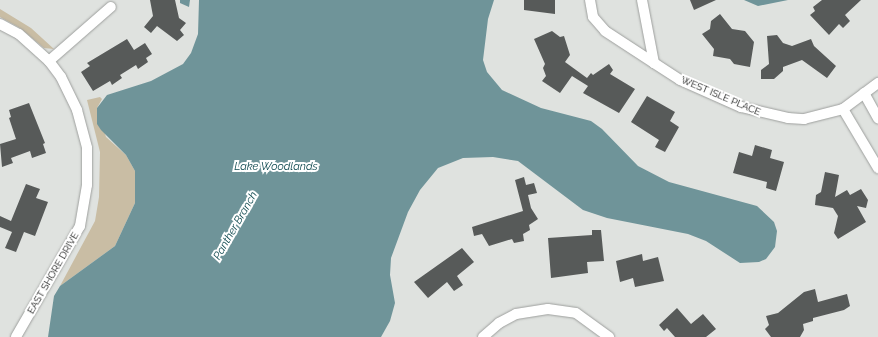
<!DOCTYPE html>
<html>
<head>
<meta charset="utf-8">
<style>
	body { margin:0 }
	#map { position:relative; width:878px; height:337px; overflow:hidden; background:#dfe2df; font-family:Raleway,sans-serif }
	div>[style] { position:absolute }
	.green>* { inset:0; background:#c9bda4 }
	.water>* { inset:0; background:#6f9499 }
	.building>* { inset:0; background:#575a59 }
	.roads { filter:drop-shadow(0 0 1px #9d9f9d) drop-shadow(0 0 1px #9d9f9d) }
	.street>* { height:10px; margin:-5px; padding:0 5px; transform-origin:5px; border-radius:5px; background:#fff }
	span { translate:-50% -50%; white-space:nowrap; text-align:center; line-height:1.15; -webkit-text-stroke:4px #fff; paint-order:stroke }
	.street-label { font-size:10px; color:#111211 }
	.water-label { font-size:11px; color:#0c474d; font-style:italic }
</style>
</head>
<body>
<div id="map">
	<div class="green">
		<div style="clip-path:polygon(0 9px,31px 28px,54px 49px,44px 48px,20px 28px,0 17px)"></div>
		<div style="clip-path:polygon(100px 97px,102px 99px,97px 108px,106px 137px,126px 155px,135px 171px,135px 203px,115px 246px,60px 286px,95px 221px,99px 197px,100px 152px,87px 100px)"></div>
	</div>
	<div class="water">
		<div style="clip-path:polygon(190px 0,189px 7px,180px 3px,180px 0)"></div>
		<div style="clip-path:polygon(199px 0,494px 0,488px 19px,483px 60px,487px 72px,502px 90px,541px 108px,591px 121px,602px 129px,638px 166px,669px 182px,757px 206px,774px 222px,777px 231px,775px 247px,766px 259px,759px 262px,740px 263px,706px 241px,688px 234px,607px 218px,583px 210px,518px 161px,493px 157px,463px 158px,438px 168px,420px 190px,408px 212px,391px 258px,390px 275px,395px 303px,390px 321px,381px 337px,48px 337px,54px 296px,60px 286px,115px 246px,135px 203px,135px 171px,126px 155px,101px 130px,97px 124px,97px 108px,107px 95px,151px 81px,183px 64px,191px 53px,198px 34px)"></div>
		<div style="clip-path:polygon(744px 0,788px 0,758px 6px)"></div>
	</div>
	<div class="building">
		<div style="clip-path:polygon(150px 0,175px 0,179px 18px,186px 23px,180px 30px,184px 35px,177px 41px,157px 26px,151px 33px,144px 27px,153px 16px)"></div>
		<div style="clip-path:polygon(524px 0,555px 0,555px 14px,524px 10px)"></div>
		<div style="clip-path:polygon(690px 0,716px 0,694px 10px)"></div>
		<div style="clip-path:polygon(822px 0,861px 0,845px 15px,850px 21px,843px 28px,839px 24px,829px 35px,810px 15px,815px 11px,813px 7px)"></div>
		<div style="clip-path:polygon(720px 14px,732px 29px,745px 31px,754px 42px,750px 67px,734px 64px,730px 59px,713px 56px,714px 49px,702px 34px,710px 29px,711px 21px)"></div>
		<div style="clip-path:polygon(552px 31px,560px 37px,564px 36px,570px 55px,565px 62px,587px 78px,591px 73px,593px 75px,609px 64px,613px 70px,610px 74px,635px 89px,619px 113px,583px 93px,588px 86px,572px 76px,560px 93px,542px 81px,546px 76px,543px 68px,545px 64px,534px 39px)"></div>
		<div style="clip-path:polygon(777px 35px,783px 43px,792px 46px,811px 39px,814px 46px,836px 66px,827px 78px,802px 60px,783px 67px,783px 71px,774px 79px,761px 79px,761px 70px,769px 64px,767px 36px)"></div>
		<div style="clip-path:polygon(127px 39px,134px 50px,145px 43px,152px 54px,146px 58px,148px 62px,138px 69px,136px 65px,120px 75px,122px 78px,112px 85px,110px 81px,93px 91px,81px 72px,90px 66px,87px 63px)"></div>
		<div style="clip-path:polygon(647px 96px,675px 112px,670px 121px,679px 127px,665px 152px,655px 147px,659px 140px,631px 122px)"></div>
		<div style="clip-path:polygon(29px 103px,45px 143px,43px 144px,46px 153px,32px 158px,30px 151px,11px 158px,13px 163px,2px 167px,0 144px,16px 139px,9px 118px,11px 117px,9px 110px)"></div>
		<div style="clip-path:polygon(755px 145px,772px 150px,770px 158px,784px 162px,776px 191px,766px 188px,767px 182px,733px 173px,739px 152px,752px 156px)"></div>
		<div style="clip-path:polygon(825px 172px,839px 175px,835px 197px,847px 190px,850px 195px,861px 189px,868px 200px,866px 208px,857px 206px,866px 222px,838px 239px,834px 233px,838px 216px,833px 208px,815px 205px,816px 195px,821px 192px)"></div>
		<div style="clip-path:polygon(524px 177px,526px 185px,534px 183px,537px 193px,528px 195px,531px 208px,538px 219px,529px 225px,530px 230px,523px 234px,524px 241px,514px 243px,512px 239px,489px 246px,482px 234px,474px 236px,472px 227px,523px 211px,515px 180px)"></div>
		<div style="clip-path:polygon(26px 184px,40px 189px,36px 198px,48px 202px,35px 236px,24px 232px,16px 252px,5px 248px,12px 232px,0 227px,0 216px,11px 221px)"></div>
		<div style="clip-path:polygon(592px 230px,601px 230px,604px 261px,587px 262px,588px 273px,551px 278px,548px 238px,592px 235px)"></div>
		<div style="clip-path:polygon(462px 248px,474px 262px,457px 276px,463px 285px,454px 291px,447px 282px,428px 298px,414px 282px)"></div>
		<div style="clip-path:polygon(642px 254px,643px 261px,658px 257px,664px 281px,635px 287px,633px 278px,620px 282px,616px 261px)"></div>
		<div style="clip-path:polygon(815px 289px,818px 302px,847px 294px,850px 306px,844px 310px,813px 318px,813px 321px,803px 324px,804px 330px,800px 337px,771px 337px,765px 329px,769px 325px,766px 316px,778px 313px,804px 292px)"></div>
		<div style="clip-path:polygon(677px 308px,691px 324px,703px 314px,716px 329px,706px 337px,675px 337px,667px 328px,664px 331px,659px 325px)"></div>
	</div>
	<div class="roads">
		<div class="street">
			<div style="left:590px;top:0;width:17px;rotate:80deg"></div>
			<div style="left:593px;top:17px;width:18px;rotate:49deg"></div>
			<div style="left:605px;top:31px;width:59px;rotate:33.1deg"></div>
			<div style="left:654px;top:63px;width:64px;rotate:-100.8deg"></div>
			<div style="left:0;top:24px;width:21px;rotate:28deg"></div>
			<div style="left:19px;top:34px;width:40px;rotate:42deg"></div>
			<div style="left:49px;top:61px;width:20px;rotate:53deg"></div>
			<div style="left:61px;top:77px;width:37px;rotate:64deg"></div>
			<div style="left:77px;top:110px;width:39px;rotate:75deg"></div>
			<div style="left:87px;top:148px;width:37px;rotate:90deg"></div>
			<div style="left:87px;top:185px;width:42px;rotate:99.7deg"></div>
			<div style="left:80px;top:226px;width:128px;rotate:120deg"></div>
			<div style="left:49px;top:61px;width:82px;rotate:-41.1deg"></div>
			<div style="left:654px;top:63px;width:31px;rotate:33deg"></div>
			<div style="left:680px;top:80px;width:67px;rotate:23.9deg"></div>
			<div style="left:741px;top:107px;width:48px;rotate:13.2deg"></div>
			<div style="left:788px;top:118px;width:16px;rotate:4deg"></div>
			<div style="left:804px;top:119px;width:40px;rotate:-14.4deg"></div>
			<div style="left:843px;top:109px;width:44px;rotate:-36.6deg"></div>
			<div style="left:864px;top:93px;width:29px;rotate:61deg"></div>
			<div style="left:843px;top:109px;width:69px;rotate:59.3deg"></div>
			<div style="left:483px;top:337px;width:21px;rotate:-41deg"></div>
			<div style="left:499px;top:323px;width:19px;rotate:-28deg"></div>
			<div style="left:516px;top:314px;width:32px;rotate:-9deg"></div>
			<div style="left:548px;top:309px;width:28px;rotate:8deg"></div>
			<div style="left:576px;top:313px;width:41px;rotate:36deg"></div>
		</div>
	</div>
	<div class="street-label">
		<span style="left:721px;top:96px;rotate:23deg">WEST ISLE PLACE</span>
		<span style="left:53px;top:273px;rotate:-60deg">EAST SHORE DRIVE</span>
	</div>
	<div class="water-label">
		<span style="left:276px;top:167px">Lake Woodlands</span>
		<span style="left:236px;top:226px;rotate:-60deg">Panther Branch</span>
	</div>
</div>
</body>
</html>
